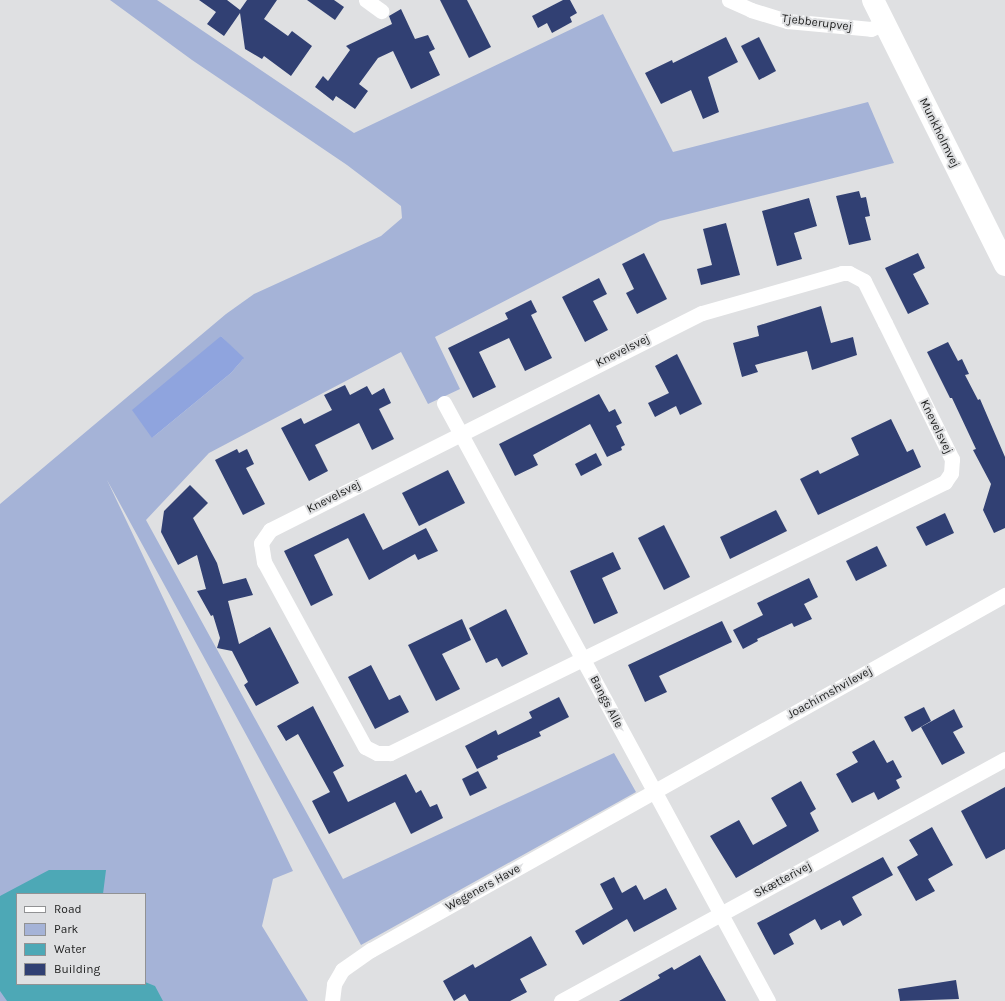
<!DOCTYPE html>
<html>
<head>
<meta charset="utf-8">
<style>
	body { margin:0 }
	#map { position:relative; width:1005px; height:1001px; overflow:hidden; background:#dfe0e2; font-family:Karla,sans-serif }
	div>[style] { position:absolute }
	.green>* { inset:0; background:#a5b3d7 }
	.forest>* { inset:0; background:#8fa4de }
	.water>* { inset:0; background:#4da8b6 }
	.building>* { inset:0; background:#314073 }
	.street>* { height:15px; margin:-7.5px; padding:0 7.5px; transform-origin:7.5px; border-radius:7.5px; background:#fff }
	.secondary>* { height:22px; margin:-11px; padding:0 11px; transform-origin:11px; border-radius:11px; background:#fff }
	span { translate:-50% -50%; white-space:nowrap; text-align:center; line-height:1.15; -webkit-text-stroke:4px #dfe0e2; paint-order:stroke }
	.street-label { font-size:12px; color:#1d1e1e }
	.legend { position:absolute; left:16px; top:893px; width:130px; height:92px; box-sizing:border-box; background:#dfe0e2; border:1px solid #919294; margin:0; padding:5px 7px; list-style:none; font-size:12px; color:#1d1e1e }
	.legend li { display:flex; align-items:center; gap:8px; height:20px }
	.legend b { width:20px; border:1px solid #919294 }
</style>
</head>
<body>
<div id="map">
	<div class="green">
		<div style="clip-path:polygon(evenodd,110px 0,157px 0,354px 133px,603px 14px,673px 152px,868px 102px,894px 163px,660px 221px,435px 337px,460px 389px,428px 404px,401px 352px,209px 453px,146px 520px,343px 879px,614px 753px,636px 792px,361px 945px,107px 480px,293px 871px,273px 879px,262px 926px,308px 1001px,0 1001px,0 504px,226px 314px,254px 294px,381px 236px,402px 218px,401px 206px,347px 165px,192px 60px,110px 0,221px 336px,243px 359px,231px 373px,152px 438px,221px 336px,110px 0,17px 894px,145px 894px,145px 984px,17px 984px,17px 894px)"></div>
	</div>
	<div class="forest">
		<div style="clip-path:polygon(221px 336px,244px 358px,231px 373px,152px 438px,132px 410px)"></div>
	</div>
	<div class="water">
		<div style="clip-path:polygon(49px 870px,106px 870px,103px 894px,17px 894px,17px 984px,145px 982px,155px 986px,163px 1001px,7px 1001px,0 991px,0 896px)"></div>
	</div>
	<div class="building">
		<div style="clip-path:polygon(199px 0,227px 0,240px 10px,247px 0,277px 0,264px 19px,288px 36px,292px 31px,312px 46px,291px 76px,264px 56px,262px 59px,245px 49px,240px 13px,224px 36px,207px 24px,216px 12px)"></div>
		<div style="clip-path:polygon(307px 0,334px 0,344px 7px,335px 20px)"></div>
		<div style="clip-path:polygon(440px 0,467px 0,491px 47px,469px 58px)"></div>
		<div style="clip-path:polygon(563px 0,570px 0,577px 13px,570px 17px,572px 22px,552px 33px,547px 23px,538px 28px,532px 16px)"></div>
		<div style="clip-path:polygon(401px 9px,415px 39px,428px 35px,435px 49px,429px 52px,440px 75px,411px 89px,393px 51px,378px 58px,359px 84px,368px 91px,355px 109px,336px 96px,333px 101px,315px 87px,323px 76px,328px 81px,350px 50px,346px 46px,392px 24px,389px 16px)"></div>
		<div style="clip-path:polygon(726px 37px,738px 62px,708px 77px,719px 112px,703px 119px,691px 90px,661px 104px,645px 73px,672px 60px,673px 63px)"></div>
		<div style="clip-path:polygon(759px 37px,776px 71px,759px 80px,741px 46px)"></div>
		<div style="clip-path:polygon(859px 191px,861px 198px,866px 197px,870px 216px,865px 217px,871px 240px,849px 245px,836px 196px)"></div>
		<div style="clip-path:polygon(809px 198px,817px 226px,794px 233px,802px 259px,777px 266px,762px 211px)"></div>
		<div style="clip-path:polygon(726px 223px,740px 275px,701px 285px,697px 269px,712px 265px,703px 229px)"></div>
		<div style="clip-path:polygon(644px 253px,667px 299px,637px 314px,626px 293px,634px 289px,622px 264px)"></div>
		<div style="clip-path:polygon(918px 253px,925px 268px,913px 274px,929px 304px,908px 314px,885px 268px)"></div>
		<div style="clip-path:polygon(599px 278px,607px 294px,593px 301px,608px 330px,585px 342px,562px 297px)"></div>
		<div style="clip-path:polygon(531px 300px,537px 312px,531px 315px,552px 358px,525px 371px,509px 338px,479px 352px,496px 387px,473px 398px,448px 348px,508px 319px,505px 313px)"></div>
		<div style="clip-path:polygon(821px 306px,831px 343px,853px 337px,857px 355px,812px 370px,807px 351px,755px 365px,758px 372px,742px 377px,733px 343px,759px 336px,757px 326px)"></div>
		<div style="clip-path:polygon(948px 342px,958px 361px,962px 359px,969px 374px,965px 375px,978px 400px,980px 399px,1005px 457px,1005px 528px,994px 533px,983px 510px,991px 484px,973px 450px,976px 449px,952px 398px,950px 398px,927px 352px)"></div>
		<div style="clip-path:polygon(677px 354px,702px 404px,680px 415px,676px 406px,655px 417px,648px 403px,669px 393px,655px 366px)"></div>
		<div style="clip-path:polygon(345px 385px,350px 395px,367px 386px,372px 395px,384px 388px,391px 403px,379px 409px,394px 439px,372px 450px,359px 423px,315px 445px,328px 471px,309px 481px,281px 428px,301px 418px,304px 424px,332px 410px,324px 395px)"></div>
		<div style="clip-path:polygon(599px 394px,609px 412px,615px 409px,622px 423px,616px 426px,625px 445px,621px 447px,622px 450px,607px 457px,590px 424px,533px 455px,538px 465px,515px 476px,499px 444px)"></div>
		<div style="clip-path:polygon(891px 419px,907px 452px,913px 449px,921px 467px,818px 515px,800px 479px,818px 470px,820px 474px,859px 455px,851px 438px)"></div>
		<div style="clip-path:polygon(237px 449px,239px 453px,247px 449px,254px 464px,246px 468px,265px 504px,243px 515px,215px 460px)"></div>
		<div style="clip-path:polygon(596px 453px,602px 465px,581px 476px,575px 464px)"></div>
		<div style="clip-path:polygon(448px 470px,465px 503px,419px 526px,402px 493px)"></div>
		<div style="clip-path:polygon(190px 485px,208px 503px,193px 518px,217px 563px,223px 584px,246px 578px,253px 595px,228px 601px,239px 644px,270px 627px,299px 683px,256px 706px,244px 685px,248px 682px,232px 651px,217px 648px,220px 638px,213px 615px,211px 616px,197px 591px,206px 589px,197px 555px,178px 565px,161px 532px,164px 511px)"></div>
		<div style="clip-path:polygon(776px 510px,787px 531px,730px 559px,720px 537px)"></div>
		<div style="clip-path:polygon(364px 513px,383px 550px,426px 528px,438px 551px,418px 560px,415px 554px,369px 580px,348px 538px,314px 555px,333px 595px,311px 606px,284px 551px)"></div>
		<div style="clip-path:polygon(945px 513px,954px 533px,926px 546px,916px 527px)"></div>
		<div style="clip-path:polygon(664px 525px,690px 577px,664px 590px,638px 538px)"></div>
		<div style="clip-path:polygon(877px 546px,887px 566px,856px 581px,846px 561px)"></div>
		<div style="clip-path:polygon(613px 552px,621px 569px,602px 578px,618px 613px,594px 624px,570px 571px)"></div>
		<div style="clip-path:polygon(809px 578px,818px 597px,804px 604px,812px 619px,794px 627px,792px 623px,757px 639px,758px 641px,743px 649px,733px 630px,763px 615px,757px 603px)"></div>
		<div style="clip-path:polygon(506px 609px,528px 654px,502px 667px,497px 658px,486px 663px,469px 628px)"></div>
		<div style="clip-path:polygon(462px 619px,471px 640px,442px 654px,460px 689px,436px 701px,408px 645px)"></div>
		<div style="clip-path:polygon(722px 621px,732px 642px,659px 676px,667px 692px,645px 702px,628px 665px)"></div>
		<div style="clip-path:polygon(371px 665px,389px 700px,400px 695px,409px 712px,375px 729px,348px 677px)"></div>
		<div style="clip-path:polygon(559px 697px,569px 717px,539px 732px,541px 736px,497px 756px,498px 759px,477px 769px,465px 746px,496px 730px,498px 735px,532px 718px,529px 712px)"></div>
		<div style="clip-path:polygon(313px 706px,344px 766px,333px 772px,348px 802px,406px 774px,416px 793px,421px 790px,430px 807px,437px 804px,443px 818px,411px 834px,395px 802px,329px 834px,312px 801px,330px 792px,298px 734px,286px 741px,277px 726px)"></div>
		<div style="clip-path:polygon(924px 707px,931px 721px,912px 732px,904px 717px)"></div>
		<div style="clip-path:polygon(954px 709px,963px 727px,953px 732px,965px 753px,942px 765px,921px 727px)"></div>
		<div style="clip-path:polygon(874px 740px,887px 763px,893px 760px,902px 777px,896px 780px,900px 788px,878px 800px,874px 792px,852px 803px,836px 774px,858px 762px,852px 752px)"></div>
		<div style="clip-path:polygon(478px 771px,487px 788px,470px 796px,462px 779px)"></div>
		<div style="clip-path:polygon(801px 781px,816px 809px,810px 813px,819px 831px,736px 878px,710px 836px,739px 820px,753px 845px,787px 826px,771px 798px)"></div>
		<div style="clip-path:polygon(1005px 787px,1005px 849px,986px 859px,961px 811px)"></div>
		<div style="clip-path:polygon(932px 827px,953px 865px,928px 879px,935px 891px,916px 901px,897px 867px,918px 855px,909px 840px)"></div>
		<div style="clip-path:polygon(883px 857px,893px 875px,852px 897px,862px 915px,843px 926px,840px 920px,821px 930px,815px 919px,789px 934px,794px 944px,774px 955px,757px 923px)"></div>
		<div style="clip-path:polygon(614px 877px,622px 893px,636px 885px,644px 900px,666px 888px,677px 909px,634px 932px,627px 919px,583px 945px,575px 931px,613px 909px,600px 884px)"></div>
		<div style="clip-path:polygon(531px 936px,547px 965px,520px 979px,527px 992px,510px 1001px,469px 1001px,465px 994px,454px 1001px,443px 981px,473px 964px,475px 968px)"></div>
		<div style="clip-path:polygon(700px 955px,726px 1001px,619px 1001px,660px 978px,658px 975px,672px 967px,674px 970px)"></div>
		<div style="clip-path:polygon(956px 980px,959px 999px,900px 1001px,898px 989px)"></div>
	</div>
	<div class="street">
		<div style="left:366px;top:0;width:19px;rotate:36deg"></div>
		<div style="left:729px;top:0;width:24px;rotate:24deg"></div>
		<div style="left:751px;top:10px;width:38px;rotate:17deg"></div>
		<div style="left:787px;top:21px;width:84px;rotate:5.4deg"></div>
		<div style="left:871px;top:29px;width:14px;rotate:-25deg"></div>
		<div style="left:842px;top:273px;width:7px"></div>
		<div style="left:849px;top:273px;width:17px;rotate:28deg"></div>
		<div style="left:864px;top:281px;width:47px;rotate:63.4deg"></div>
		<div style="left:885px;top:323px;width:152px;rotate:63.8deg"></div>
		<div style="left:952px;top:459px;width:14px;rotate:94deg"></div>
		<div style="left:951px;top:473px;width:11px;rotate:124deg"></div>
		<div style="left:945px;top:482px;width:618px;rotate:153.97deg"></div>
		<div style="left:390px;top:753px;width:13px;rotate:180deg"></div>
		<div style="left:377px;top:753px;width:13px;rotate:-153deg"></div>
		<div style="left:365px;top:747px;width:211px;rotate:-118.6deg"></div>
		<div style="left:264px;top:562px;width:19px;rotate:-99deg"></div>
		<div style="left:261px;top:543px;width:16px;rotate:-55deg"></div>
		<div style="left:270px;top:530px;width:483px;rotate:-26.7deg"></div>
		<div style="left:702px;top:313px;width:146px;rotate:-15.9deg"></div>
		<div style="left:444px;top:403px;width:680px;rotate:61.55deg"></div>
		<div style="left:332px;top:1001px;width:17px;rotate:-83deg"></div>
		<div style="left:334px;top:984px;width:16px;rotate:-60deg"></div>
		<div style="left:342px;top:970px;width:35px;rotate:-35deg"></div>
		<div style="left:371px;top:950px;width:727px;rotate:-29.25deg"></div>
		<div style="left:561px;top:1001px;width:506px;rotate:-28.59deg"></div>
	</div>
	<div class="secondary">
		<div style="left:873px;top:0;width:296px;rotate:63.5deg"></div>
	</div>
	<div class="street-label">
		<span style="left:817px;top:23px;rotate:7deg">Tjebberupvej</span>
		<span style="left:939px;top:133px;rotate:64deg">Munkholmvej</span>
		<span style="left:623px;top:351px;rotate:-27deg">Knevelsvej</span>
		<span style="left:936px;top:427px;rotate:64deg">Knevelsvej</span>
		<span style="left:334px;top:497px;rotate:-27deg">Knevelsvej</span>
		<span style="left:830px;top:693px;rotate:-29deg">Joachimshvilevej</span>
		<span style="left:606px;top:702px;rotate:62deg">Bangs Alle</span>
		<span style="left:783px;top:880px;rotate:-28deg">Skætterivej</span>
		<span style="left:483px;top:888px;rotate:-29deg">Wegeners Have</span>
	</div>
	<ul class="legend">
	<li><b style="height:5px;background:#fff"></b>Road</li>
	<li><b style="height:11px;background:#a5b3d7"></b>Park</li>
	<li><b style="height:11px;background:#4da8b6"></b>Water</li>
	<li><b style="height:11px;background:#314073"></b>Building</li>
	</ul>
</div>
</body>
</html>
